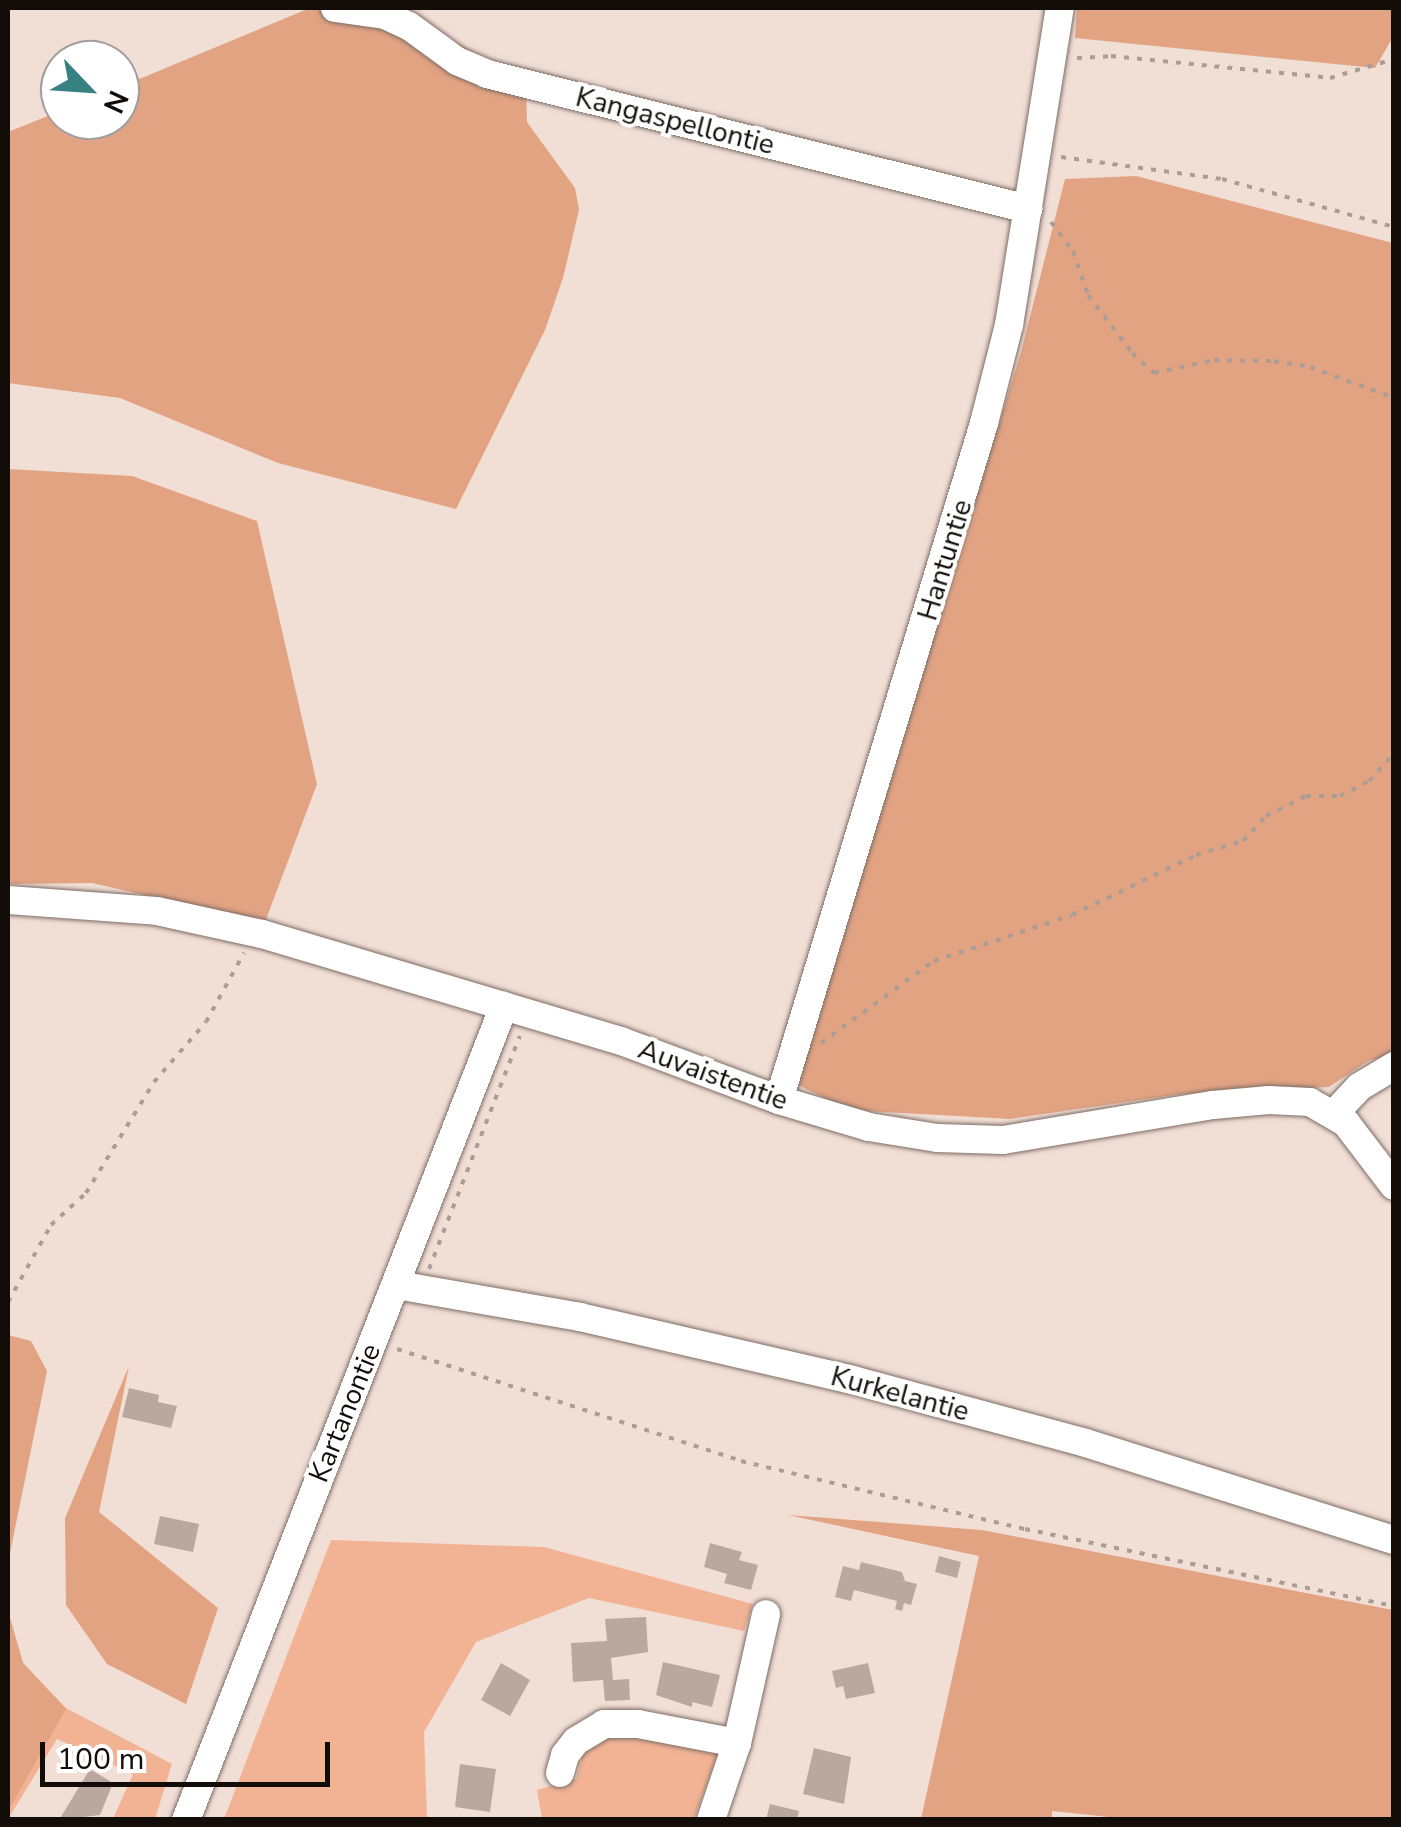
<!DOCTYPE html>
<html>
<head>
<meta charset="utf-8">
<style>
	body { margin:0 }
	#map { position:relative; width:1401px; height:1827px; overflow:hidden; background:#f1ded5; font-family:"Nunito Sans",sans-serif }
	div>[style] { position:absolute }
	.green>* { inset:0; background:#f2b394 }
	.forest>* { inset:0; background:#e2a383 }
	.building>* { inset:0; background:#baa89f }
	.path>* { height:4px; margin-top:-2px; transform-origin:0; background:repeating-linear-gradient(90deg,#ab9c95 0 5px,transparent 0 13px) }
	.roads { filter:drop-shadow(0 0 2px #7d6d65) drop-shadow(0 0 2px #7d6d65) }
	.minor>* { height:28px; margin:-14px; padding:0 14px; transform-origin:14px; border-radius:14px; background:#fff }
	span { translate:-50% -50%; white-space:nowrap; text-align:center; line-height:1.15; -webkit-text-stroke:8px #fff; paint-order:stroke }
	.street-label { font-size:28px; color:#130d0a }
	.frame { position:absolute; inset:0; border:10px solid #130d0a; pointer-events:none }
	.north { position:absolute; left:40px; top:40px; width:100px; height:100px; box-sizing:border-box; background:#fff; border:2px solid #a19e9d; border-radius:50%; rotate:115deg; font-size:28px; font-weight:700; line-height:40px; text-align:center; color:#130d0a }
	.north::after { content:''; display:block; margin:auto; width:35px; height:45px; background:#388183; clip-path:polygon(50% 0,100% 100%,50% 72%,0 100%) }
	.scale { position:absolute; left:40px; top:1742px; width:290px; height:45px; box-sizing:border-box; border:5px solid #130d0a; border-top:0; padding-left:12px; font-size:30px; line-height:35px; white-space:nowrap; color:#130d0a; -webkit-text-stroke:8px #fff; paint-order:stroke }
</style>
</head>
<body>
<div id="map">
	<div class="green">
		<div style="clip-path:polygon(331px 1540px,544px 1547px,753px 1604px,744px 1631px,589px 1598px,476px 1642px,424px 1732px,427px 1819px,224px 1819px)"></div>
		<div style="clip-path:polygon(8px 1611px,23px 1663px,66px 1708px,172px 1764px,155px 1819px,113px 1819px,133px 1774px,57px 1739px,8px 1819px)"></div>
		<div style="clip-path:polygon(634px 1733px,718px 1753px,694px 1819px,542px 1819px,537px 1790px,576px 1779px,584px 1750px,605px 1737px)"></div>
	</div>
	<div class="forest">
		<div style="clip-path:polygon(310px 8px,397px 8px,492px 63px,526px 93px,527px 122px,575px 188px,579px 210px,563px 278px,545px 330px,456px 509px,278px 463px,120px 398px,8px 383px,8px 132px,60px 111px,60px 120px,120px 120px,120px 87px)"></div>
		<div style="clip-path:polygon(1077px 8px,1393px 8px,1393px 37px,1375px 68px,1075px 38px)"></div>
		<div style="clip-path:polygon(1136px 176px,1393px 243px,1393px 1054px,1368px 1061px,1329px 1087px,1181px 1094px,1010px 1119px,849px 1110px,798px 1085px,1021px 352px,1065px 179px)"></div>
		<div style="clip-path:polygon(8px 469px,132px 476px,257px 521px,317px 784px,265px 922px,92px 883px,8px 884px)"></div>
		<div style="clip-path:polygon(8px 1335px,31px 1341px,47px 1371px,8px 1563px)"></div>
		<div style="clip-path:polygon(129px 1366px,99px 1512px,218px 1608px,186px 1704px,107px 1664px,66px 1605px,65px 1518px)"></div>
		<div style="clip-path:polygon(788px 1515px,982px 1530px,1393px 1610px,1393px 1819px,1137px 1820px,1052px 1811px,1052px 1819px,921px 1819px,979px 1556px)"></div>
		<div style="clip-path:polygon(8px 1611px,23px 1663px,66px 1709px,8px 1811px)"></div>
	</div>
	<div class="building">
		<div style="clip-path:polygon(129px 1388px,159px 1395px,158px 1402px,177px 1406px,171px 1428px,122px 1417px)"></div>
		<div style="clip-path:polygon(160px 1516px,199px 1524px,193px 1552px,154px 1544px)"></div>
		<div style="clip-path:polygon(710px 1543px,742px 1552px,739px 1560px,758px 1565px,751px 1590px,724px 1583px,727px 1574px,704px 1567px)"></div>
		<div style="clip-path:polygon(939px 1556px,961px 1562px,957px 1578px,935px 1572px)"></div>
		<div style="clip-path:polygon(861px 1562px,902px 1572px,905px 1581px,917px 1584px,911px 1605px,904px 1603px,902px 1611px,895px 1609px,897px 1601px,854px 1590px,851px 1601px,835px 1597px,843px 1566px,859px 1570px)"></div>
		<div style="clip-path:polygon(646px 1617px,648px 1652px,611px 1658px,613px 1680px,629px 1679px,630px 1700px,605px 1701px,603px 1680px,573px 1682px,571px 1643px,607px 1641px,605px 1619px)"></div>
		<div style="clip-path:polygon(663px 1662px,720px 1675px,712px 1707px,692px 1702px,692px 1707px,656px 1695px)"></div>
		<div style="clip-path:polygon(501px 1663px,530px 1680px,510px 1716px,481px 1700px)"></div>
		<div style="clip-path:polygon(868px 1663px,875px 1693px,846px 1699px,843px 1686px,836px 1688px,832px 1671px)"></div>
		<div style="clip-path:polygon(814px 1748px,851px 1757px,844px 1804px,803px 1794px)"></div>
		<div style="clip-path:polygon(460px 1764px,496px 1769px,490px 1812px,455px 1807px)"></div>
		<div style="clip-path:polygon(90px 1769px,113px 1783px,100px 1815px,59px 1820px)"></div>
		<div style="clip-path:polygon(770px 1804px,799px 1811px,797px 1820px,766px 1820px)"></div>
	</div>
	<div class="path">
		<div style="left:1077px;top:58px;width:34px;rotate:-3deg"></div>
		<div style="left:1111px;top:56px;width:220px;rotate:5.7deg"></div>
		<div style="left:1330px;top:78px;width:67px;rotate:-16.5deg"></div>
		<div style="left:1061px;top:157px;width:162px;rotate:7.8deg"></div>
		<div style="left:1222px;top:179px;width:179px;rotate:15.6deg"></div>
		<div style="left:1051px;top:222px;width:36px;rotate:53deg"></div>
		<div style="left:1073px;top:251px;width:46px;rotate:71.2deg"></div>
		<div style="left:1088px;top:295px;width:73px;rotate:52.8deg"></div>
		<div style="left:1132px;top:353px;width:30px;rotate:42deg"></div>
		<div style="left:1154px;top:373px;width:61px;rotate:-12.2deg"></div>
		<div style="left:1214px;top:360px;width:60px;rotate:1deg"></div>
		<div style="left:1274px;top:361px;width:36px;rotate:9deg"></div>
		<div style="left:1310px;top:367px;width:90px;rotate:20.3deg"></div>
		<div style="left:821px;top:1043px;width:140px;rotate:-36deg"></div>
		<div style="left:934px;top:961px;width:145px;rotate:-18.4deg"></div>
		<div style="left:1072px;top:915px;width:138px;rotate:-25.8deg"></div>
		<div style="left:1196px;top:855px;width:49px;rotate:-16.6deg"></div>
		<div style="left:1243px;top:841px;width:34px;rotate:-47deg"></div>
		<div style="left:1266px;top:816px;width:45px;rotate:-26.6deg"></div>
		<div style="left:1306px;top:796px;width:34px"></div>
		<div style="left:1340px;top:796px;width:33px;rotate:-27deg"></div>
		<div style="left:1369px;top:781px;width:38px;rotate:-48deg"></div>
		<div style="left:429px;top:1269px;width:250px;rotate:-68.7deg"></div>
		<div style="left:8px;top:1302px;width:88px;rotate:-60.8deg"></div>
		<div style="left:51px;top:1225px;width:47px;rotate:-42.4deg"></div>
		<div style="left:86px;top:1193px;width:130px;rotate:-58.5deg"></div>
		<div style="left:154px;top:1082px;width:79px;rotate:-49.1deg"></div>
		<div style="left:206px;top:1022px;width:79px;rotate:-61.2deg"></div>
		<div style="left:397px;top:1349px;width:362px;rotate:18deg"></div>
		<div style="left:741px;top:1461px;width:292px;rotate:13.5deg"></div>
		<div style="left:1025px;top:1529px;width:377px;rotate:11.8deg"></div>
	</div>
	<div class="roads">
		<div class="minor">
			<div style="left:335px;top:8px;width:50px;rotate:8deg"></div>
			<div style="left:385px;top:15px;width:26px;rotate:25deg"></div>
			<div style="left:409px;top:26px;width:59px;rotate:36.1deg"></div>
			<div style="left:457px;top:61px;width:33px;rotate:23deg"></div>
			<div style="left:487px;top:74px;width:558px;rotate:14.01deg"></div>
			<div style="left:8px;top:900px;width:149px;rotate:4.2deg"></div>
			<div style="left:157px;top:911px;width:107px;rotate:12.4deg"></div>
			<div style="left:262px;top:934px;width:375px;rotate:16.6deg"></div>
			<div style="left:621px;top:1041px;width:169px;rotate:20.5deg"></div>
			<div style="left:779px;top:1100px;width:94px;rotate:16.7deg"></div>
			<div style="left:869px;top:1127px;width:69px;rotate:9.2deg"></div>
			<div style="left:937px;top:1138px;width:66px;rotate:1.7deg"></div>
			<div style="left:1003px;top:1140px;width:213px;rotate:-9.5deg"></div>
			<div style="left:1213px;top:1105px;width:56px;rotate:-5.1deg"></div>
			<div style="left:1269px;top:1100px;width:41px;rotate:2.8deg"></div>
			<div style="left:1310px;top:1102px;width:42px;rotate:30.3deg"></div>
			<div style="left:1346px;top:1123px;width:79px;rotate:52.7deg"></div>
			<div style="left:779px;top:1100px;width:707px;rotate:-73.15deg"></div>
			<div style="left:984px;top:423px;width:101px;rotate:-75.7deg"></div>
			<div style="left:1009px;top:325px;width:321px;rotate:-80.9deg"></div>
			<div style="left:1335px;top:1113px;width:35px;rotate:-47deg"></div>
			<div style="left:1359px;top:1087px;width:41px;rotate:-31deg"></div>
			<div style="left:397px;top:1285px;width:186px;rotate:9.9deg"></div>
			<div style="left:580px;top:1317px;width:276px;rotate:13deg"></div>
			<div style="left:849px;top:1379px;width:245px;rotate:15.1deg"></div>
			<div style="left:1086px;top:1443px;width:323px;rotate:17.5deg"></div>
			<div style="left:737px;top:1743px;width:132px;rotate:-77.3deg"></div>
			<div style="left:560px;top:1773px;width:19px;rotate:-74deg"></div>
			<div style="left:565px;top:1755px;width:18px;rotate:-52deg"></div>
			<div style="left:576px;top:1741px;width:33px;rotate:-31deg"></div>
			<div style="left:604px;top:1724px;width:34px"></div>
			<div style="left:638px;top:1724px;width:101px;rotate:10.9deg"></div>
			<div style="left:737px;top:1743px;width:81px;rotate:108.7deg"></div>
			<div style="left:186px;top:1820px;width:874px;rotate:-68.66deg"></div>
		</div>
	</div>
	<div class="street-label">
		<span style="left:675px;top:121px;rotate:14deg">Kangaspellontie</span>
		<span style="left:945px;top:560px;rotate:-73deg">Hantuntie</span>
		<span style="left:713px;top:1075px;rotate:20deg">Auvaistentie</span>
		<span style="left:900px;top:1394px;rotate:15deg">Kurkelantie</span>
		<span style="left:345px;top:1413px;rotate:-68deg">Kartanontie</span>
	</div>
	<div class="frame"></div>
	<div class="north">N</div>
	<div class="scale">100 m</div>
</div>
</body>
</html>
